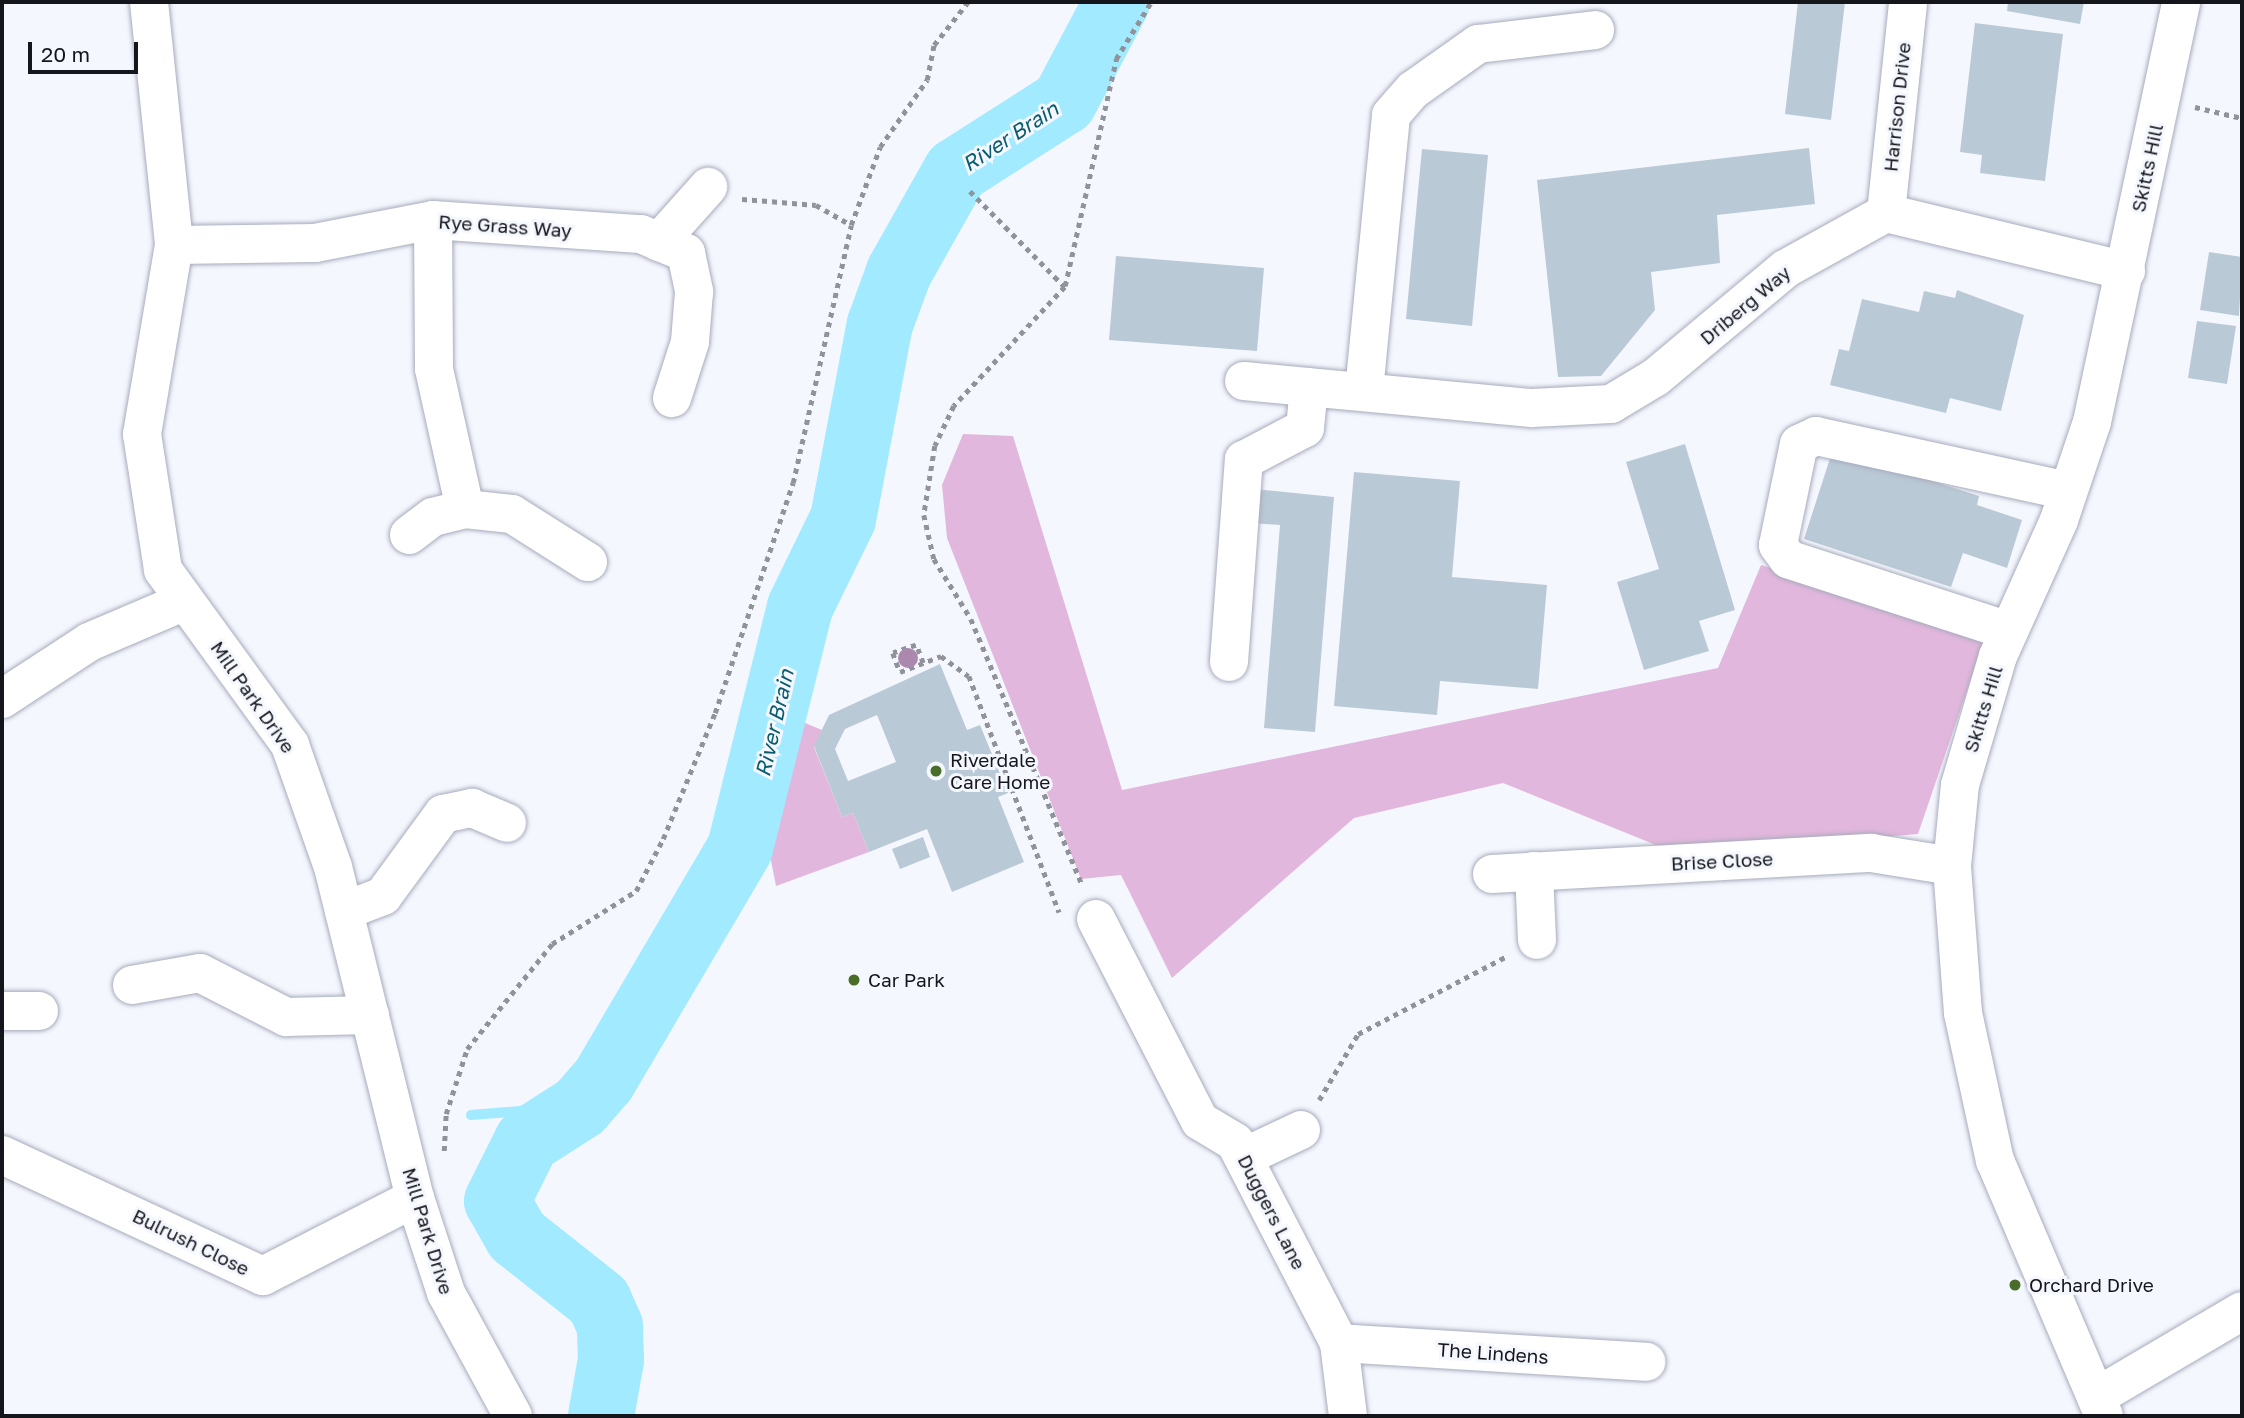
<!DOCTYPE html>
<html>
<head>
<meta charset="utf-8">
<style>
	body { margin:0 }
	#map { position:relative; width:2244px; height:1418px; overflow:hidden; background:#f5f7fe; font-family:"Golos Text",sans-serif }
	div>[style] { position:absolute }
	.green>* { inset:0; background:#e2b7dd }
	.stream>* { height:10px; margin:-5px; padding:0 5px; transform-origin:5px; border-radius:5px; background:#a1eaff }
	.river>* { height:66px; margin:-33px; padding:0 33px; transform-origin:33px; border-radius:33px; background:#a1eaff }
	.building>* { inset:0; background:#bac9d6 }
	.path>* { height:4.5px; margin-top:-2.25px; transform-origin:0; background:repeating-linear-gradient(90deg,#92939a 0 5px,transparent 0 10px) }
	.roads { filter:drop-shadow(0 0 2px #a7abbc) drop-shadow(0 0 2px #a7abbc) }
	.minor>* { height:38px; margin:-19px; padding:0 19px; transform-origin:19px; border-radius:19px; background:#fff }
	.trees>* { width:20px; height:20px; margin:-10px; border-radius:50%; background:#ac88ae }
	.dots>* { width:19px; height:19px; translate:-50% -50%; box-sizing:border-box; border:4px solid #f5f7fe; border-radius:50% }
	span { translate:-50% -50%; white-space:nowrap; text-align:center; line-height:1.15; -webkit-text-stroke:6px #f5f7fe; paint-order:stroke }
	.street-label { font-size:19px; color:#15161c }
	.poi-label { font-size:19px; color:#15161c }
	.left { translate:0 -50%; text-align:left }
	.water-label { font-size:21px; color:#095c6e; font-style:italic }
	.frame { position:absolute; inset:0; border:4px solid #15161c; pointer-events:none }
	.scale { position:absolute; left:28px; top:42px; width:110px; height:32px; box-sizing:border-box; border:4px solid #15161c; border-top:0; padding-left:9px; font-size:21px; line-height:24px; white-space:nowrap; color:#15161c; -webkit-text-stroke:5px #f5f7fe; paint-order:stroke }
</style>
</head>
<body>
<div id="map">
	<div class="green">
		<div style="clip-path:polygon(963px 434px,1013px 436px,1122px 790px,1718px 668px,1761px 565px,1986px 635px,1918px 834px,1678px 854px,1503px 783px,1354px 818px,1172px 978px,1121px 875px,1081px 879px,947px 538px,942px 485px)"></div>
		<div style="clip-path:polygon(798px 720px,822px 730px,814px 747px,842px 817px,853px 813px,869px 852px,776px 886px,768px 845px,784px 747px)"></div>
	</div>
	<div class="stream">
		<div style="left:471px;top:1115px;width:74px;rotate:-4.6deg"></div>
		<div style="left:545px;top:1109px;width:64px;rotate:-25.8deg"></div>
	</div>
	<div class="river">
		<div style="left:601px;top:1416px;width:57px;rotate:-79.9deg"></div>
		<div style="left:611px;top:1360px;width:34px;rotate:-92deg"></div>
		<div style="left:610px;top:1326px;width:27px;rotate:-114deg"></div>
		<div style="left:599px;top:1301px;width:105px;rotate:-141.6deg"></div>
		<div style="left:517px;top:1236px;width:40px;rotate:-119.7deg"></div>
		<div style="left:497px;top:1201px;width:67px;rotate:-63.4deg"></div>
		<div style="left:527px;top:1141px;width:63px;rotate:-32.7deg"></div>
		<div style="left:580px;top:1107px;width:35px;rotate:-49deg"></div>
		<div style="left:603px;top:1081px;width:270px;rotate:-59.5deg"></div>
		<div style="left:740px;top:848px;width:248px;rotate:-76deg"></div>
		<div style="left:800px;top:607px;width:98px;rotate:-64deg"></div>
		<div style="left:843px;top:519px;width:198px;rotate:-79.3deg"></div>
		<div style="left:880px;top:324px;width:55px;rotate:-69.9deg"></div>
		<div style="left:899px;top:272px;width:116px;rotate:-60.6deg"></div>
		<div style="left:956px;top:171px;width:128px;rotate:-32.6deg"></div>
		<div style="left:1064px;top:102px;width:113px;rotate:-62.1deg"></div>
	</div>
	<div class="building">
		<div style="clip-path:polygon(1798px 2px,1845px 2px,1831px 120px,1785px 114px)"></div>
		<div style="clip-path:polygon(2008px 2px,2084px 2px,2080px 24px,2007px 11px)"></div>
		<div style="clip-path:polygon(1975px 23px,2063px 34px,2045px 181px,1980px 173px,1982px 155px,1960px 152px)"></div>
		<div style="clip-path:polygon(1809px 148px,1815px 204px,1717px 215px,1720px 263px,1651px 272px,1655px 310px,1601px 376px,1558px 377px,1537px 180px)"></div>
		<div style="clip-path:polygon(1422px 149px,1488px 155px,1472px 326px,1406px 319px)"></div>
		<div style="clip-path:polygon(2209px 252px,2242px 257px,2239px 316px,2200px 310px)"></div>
		<div style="clip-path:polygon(1116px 256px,1264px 268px,1257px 351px,1109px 340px)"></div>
		<div style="clip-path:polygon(1957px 290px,2024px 315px,2001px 411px,1950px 398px,1946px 413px,1830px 385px,1839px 349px,1849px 351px,1862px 299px,1919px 312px,1924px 291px,1955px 298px)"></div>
		<div style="clip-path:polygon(2197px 321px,2236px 326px,2227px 384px,2188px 378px)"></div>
		<div style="clip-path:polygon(1685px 444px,1735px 610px,1699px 621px,1709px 651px,1644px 670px,1617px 582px,1659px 569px,1626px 462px)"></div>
		<div style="clip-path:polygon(1833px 449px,1979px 496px,1977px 505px,2022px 520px,2007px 568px,1963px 553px,1951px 587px,1804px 539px)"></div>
		<div style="clip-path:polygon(1354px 472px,1460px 481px,1452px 577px,1547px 585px,1538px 689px,1440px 681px,1437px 715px,1334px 706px)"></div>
		<div style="clip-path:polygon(1254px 489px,1334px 497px,1315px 732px,1264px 728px,1280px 525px,1250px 523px)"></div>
		<div style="clip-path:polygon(evenodd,940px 664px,967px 730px,980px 725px,1008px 793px,998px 797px,1024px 862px,952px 892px,927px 829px,869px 852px,853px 813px,842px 817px,814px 746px,829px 715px,940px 664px,877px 715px,896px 762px,848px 781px,835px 749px,845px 729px,877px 715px)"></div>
		<div style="clip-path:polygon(923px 837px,930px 857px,900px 869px,892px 849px)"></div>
	</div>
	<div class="path">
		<div style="left:2195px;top:107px;width:48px;rotate:13.2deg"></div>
		<div style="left:970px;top:191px;width:135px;rotate:45.3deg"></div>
		<div style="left:1065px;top:287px;width:163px;rotate:133deg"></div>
		<div style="left:954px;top:406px;width:44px;rotate:115.4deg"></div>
		<div style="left:935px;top:446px;width:70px;rotate:99.1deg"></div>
		<div style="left:924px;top:515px;width:45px;rotate:77.2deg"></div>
		<div style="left:934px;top:559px;width:70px;rotate:58.3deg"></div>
		<div style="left:971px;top:619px;width:288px;rotate:67.3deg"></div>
		<div style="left:742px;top:199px;width:74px;rotate:4.6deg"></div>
		<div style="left:816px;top:205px;width:40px;rotate:29.7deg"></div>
		<div style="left:1065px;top:286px;width:233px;rotate:-77.3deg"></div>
		<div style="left:1116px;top:59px;width:67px;rotate:-58.4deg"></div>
		<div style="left:923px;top:663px;width:19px;rotate:-111deg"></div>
		<div style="left:916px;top:645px;width:24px;rotate:161deg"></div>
		<div style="left:893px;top:653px;width:20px;rotate:70deg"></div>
		<div style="left:900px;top:672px;width:44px;rotate:-21.3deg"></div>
		<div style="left:941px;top:656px;width:34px;rotate:36deg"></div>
		<div style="left:969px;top:676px;width:253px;rotate:69.1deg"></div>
		<div style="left:1319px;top:1100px;width:77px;rotate:-59.4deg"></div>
		<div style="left:1358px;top:1034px;width:166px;rotate:-27.6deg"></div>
		<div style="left:444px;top:1151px;width:37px;rotate:-87deg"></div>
		<div style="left:446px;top:1114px;width:68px;rotate:-72.1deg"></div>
		<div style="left:467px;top:1049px;width:135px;rotate:-51deg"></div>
		<div style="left:552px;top:944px;width:99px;rotate:-32.2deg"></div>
		<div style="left:636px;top:891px;width:59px;rotate:-62.6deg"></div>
		<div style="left:663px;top:839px;width:136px;rotate:-67.6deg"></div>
		<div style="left:715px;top:713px;width:243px;rotate:-71.3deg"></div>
		<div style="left:793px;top:483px;width:264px;rotate:-77.3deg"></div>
		<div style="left:851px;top:225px;width:83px;rotate:-69.6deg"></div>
		<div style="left:880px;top:147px;width:82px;rotate:-55deg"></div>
		<div style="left:927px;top:80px;width:36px;rotate:-79deg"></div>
		<div style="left:934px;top:45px;width:55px;rotate:-51.7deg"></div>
	</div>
	<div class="roads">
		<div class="minor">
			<div style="left:149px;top:2px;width:244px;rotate:84.1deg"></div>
			<div style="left:174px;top:245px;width:192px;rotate:99.6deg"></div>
			<div style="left:142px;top:434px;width:138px;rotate:81.2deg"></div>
			<div style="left:163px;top:570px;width:216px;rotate:54deg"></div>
			<div style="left:290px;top:745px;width:129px;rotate:70.6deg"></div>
			<div style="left:333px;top:867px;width:341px;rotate:76.1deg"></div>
			<div style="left:415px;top:1198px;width:100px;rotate:71.9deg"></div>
			<div style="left:446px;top:1293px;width:140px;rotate:61.4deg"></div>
			<div style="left:1886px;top:213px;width:212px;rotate:-84deg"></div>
			<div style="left:433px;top:220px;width:149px;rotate:89.6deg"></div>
			<div style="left:434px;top:369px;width:143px;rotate:77.5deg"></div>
			<div style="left:659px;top:242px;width:74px;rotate:-48.3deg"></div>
			<div style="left:174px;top:245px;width:141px;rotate:-0.8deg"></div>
			<div style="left:315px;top:243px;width:120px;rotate:-11deg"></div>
			<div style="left:433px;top:220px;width:208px;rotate:3.9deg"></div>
			<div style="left:641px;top:234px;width:49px;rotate:22.9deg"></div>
			<div style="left:686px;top:253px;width:40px;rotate:78deg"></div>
			<div style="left:694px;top:292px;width:50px;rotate:94.6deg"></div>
			<div style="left:690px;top:342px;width:59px;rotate:107.8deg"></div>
			<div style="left:1244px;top:381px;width:289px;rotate:5.4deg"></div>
			<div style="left:1532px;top:408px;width:79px;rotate:-2.9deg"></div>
			<div style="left:1611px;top:404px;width:52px;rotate:-31deg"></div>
			<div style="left:1656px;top:377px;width:168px;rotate:-39.9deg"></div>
			<div style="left:1785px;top:269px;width:115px;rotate:-29deg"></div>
			<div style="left:1886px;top:213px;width:247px;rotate:13.6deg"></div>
			<div style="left:1364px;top:391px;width:277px;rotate:-84.4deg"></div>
			<div style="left:1391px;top:115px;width:33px;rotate:-49deg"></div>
			<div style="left:1413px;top:90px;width:80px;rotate:-35.3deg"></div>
			<div style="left:1478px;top:44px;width:118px;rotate:-6.8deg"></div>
			<div style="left:409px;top:535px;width:30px;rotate:-37deg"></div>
			<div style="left:433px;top:517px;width:33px;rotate:-14deg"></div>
			<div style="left:465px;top:509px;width:47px;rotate:6.1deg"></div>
			<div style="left:512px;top:514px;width:90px;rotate:32.3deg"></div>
			<div style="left:2009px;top:631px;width:232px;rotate:-162deg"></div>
			<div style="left:1788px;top:559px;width:17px;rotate:-126deg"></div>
			<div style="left:1778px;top:545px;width:103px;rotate:-78.3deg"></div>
			<div style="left:1799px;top:444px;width:19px;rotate:-25deg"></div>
			<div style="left:1816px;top:436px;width:258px;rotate:12.3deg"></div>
			<div style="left:1229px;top:662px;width:203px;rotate:-85.8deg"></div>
			<div style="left:1244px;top:460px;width:69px;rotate:-27.7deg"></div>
			<div style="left:1305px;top:428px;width:41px;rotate:-84.4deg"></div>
			<div style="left:2px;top:699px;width:104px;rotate:-33.2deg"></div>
			<div style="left:89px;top:642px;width:104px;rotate:-23.1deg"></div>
			<div style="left:1534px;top:871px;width:69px;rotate:87.5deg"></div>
			<div style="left:1492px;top:874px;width:380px;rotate:-3.2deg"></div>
			<div style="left:1871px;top:853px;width:82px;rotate:9.1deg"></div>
			<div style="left:344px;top:911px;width:42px;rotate:-21deg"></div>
			<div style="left:383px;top:896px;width:102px;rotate:-53.8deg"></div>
			<div style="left:443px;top:814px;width:30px;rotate:-12deg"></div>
			<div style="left:472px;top:808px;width:38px;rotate:23deg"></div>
			<div style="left:1096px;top:919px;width:227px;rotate:62.8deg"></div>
			<div style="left:1200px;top:1121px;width:41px;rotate:31deg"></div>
			<div style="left:1235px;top:1142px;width:226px;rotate:62.6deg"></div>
			<div style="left:1339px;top:1343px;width:74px;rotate:83deg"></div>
			<div style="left:132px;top:985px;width:69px;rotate:-10deg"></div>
			<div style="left:200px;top:973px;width:97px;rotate:27.1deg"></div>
			<div style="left:286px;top:1017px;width:84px;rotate:-1.4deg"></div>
			<div style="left:2px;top:1011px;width:37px"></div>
			<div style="left:2px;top:1155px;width:288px;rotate:24.9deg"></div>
			<div style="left:263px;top:1276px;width:171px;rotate:-27.2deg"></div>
			<div style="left:1244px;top:1157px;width:63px;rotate:-25.3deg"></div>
			<div style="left:1339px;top:1343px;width:308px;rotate:3.5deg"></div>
			<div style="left:2096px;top:1397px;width:169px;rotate:-30.5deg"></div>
			<div style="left:2104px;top:1416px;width:277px;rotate:-113.1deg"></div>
			<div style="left:1995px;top:1161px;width:151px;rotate:-102.2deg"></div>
			<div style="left:1963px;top:1013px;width:147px;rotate:-94.3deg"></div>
			<div style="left:1952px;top:866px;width:81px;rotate:-84.4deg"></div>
			<div style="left:1960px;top:785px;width:134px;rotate:-73.6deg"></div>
			<div style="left:1998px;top:656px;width:149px;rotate:-65.8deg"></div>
			<div style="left:2059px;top:520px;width:103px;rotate:-71.4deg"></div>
			<div style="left:2092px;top:422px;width:429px;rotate:-78deg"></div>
		</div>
	</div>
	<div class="trees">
		<div style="left:908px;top:658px"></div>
	</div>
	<div class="dots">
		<div style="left:936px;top:771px;background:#476d28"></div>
		<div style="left:854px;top:980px;background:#476d28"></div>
		<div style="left:2015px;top:1285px;background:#476d28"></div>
	</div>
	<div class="street-label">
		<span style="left:1897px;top:107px;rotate:-84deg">Harrison Drive</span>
		<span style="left:2147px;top:168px;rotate:-78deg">Skitts Hill</span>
		<span style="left:505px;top:226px;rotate:4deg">Rye Grass Way</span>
		<span style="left:1745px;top:305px;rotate:-40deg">Driberg Way</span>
		<span style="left:253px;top:697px;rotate:55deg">Mill Park Drive</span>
		<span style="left:1983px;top:709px;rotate:-73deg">Skitts Hill</span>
		<span style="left:1722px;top:861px;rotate:-3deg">Brise Close</span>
		<span style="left:1272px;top:1212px;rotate:63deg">Duggers Lane</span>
		<span style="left:428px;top:1231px;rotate:73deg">Mill Park Drive</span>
		<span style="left:191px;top:1242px;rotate:26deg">Bulrush Close</span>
		<span style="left:1493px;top:1353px;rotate:4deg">The Lindens</span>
	</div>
	<div class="poi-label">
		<span class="left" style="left:950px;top:771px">Riverdale<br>Care Home</span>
		<span class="left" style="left:868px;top:980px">Car Park</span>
		<span class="left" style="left:2029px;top:1285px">Orchard Drive</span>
	</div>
	<div class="water-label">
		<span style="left:1010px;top:136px;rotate:-33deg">River Brain</span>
		<span style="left:774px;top:723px;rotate:-77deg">River Brain</span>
	</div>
	<div class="frame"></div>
	<div class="scale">20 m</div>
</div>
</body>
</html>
